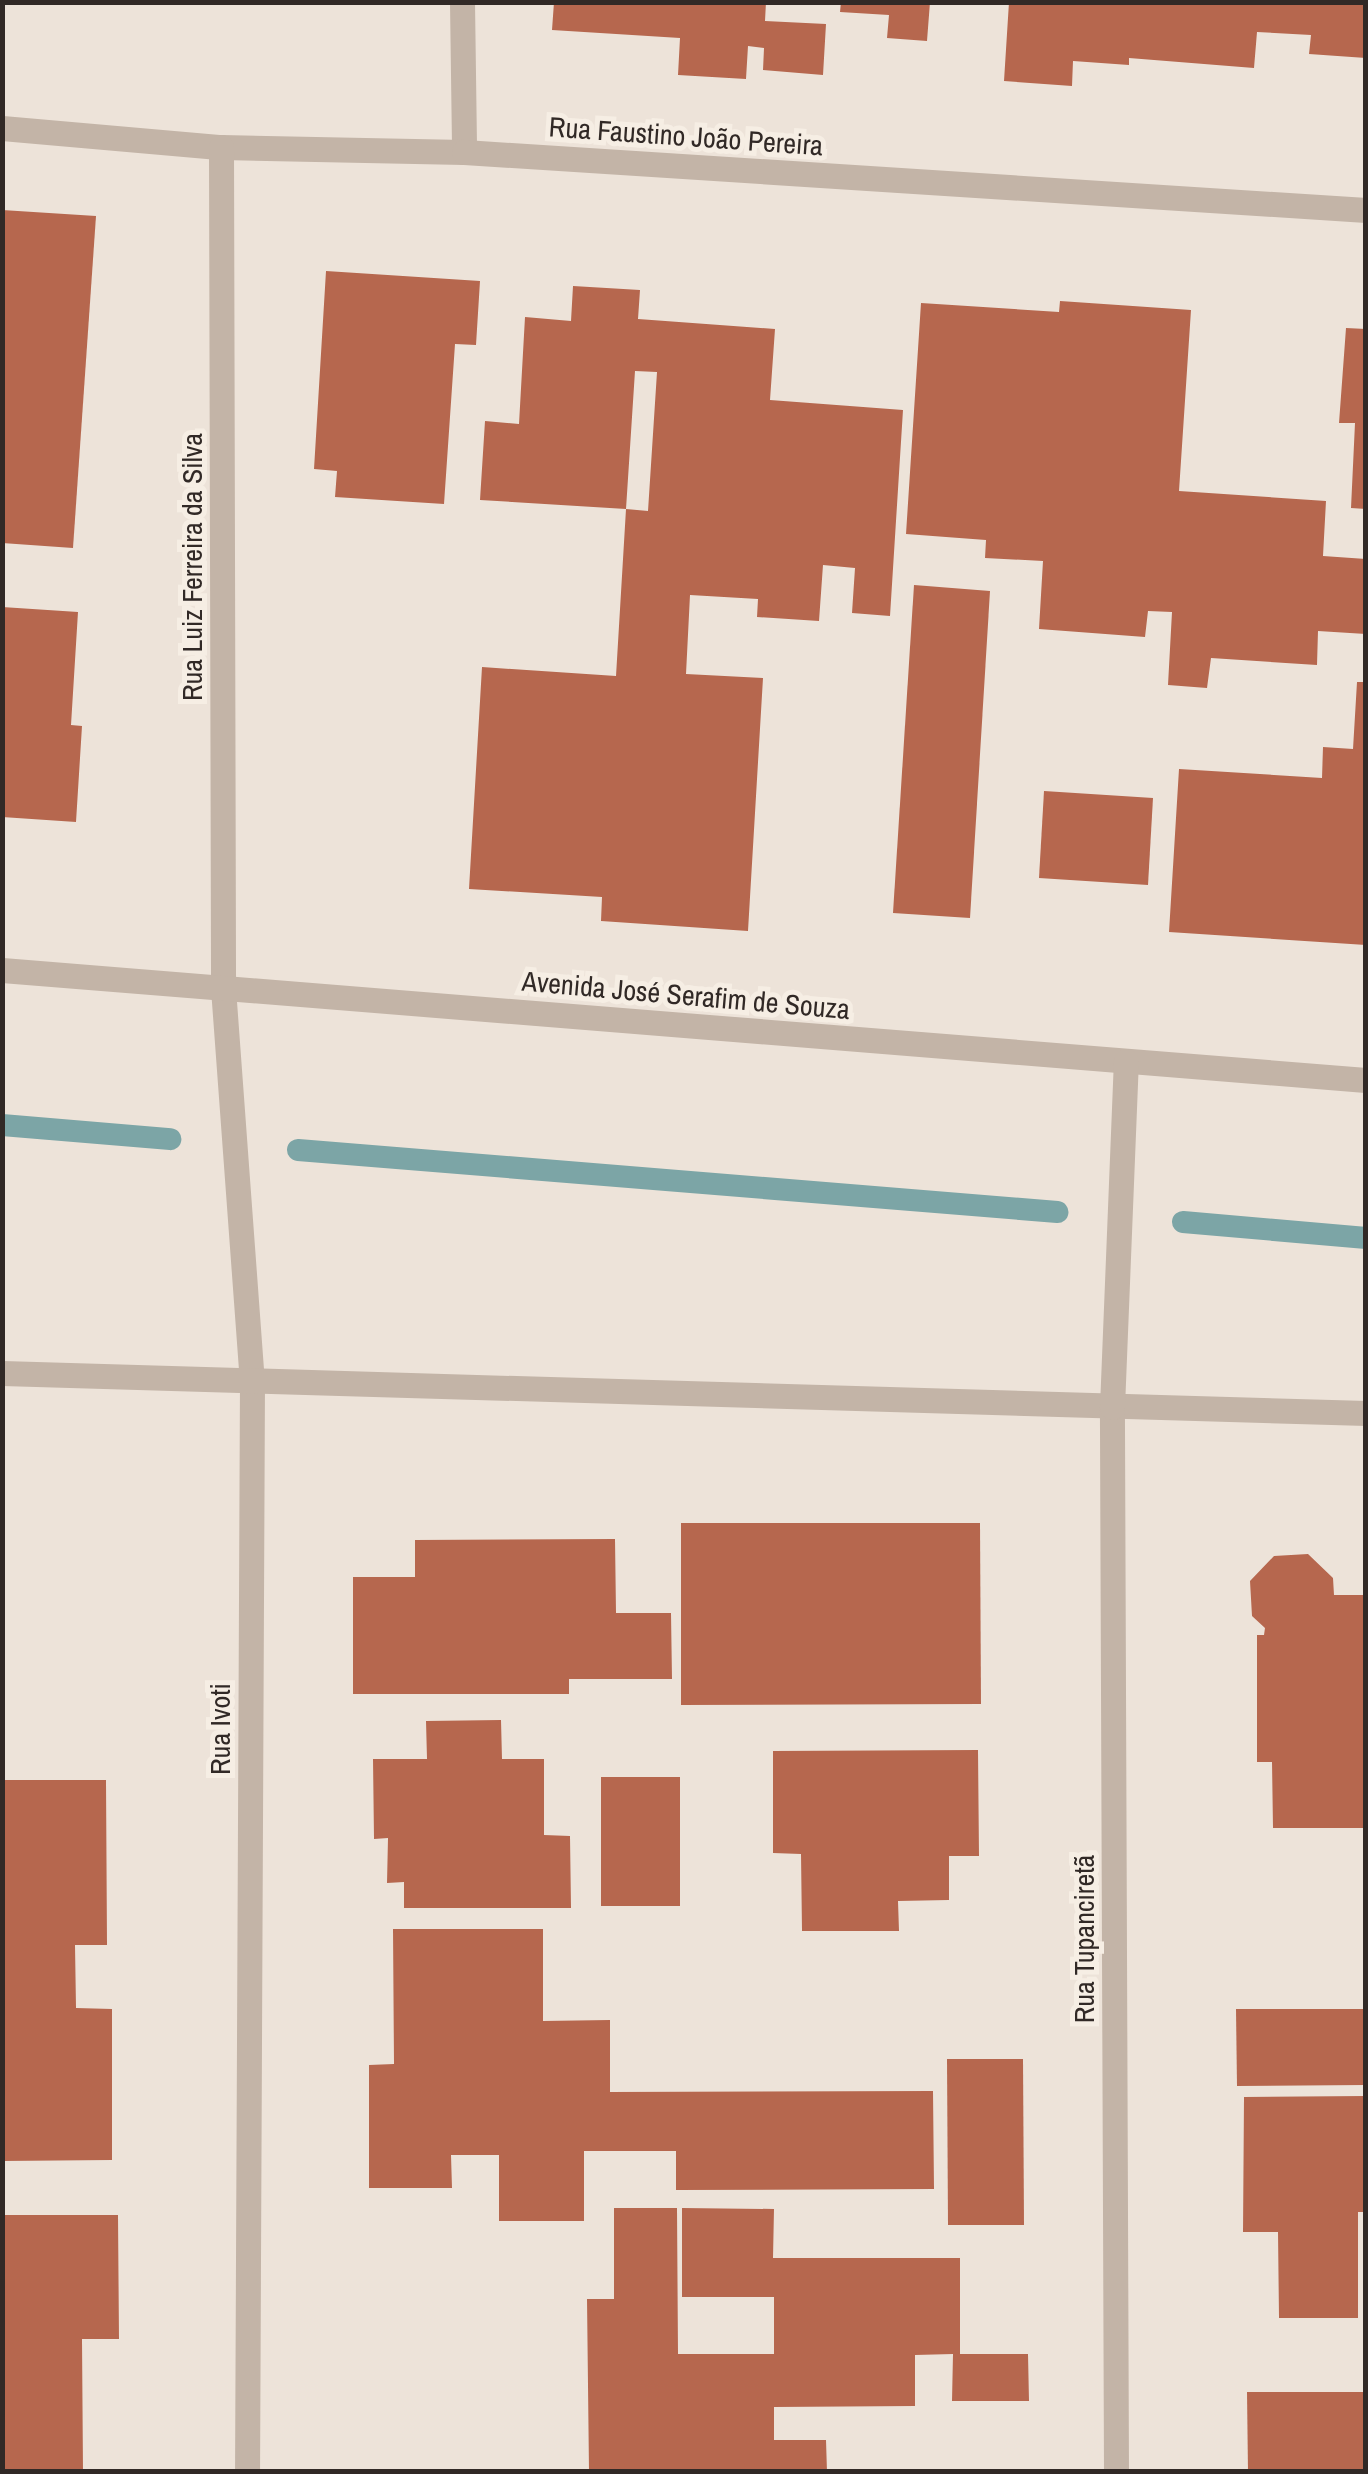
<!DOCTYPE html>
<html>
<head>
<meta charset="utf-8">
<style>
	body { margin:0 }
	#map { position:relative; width:1368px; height:2474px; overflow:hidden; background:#ede3d9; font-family:"Archivo Narrow",sans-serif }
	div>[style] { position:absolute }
	.stream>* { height:22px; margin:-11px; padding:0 11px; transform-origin:11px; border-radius:11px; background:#7ca5a6 }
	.building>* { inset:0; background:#b6674e }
	.minor>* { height:25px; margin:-12.5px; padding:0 12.5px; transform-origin:12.5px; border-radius:12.5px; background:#c3b4a7 }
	span { translate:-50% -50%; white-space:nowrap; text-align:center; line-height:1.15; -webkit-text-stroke:10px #f6eee4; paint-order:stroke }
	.street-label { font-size:28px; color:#312926 }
	.frame { position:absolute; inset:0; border:5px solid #312926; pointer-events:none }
</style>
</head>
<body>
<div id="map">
	<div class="stream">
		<div style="left:2px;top:1125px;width:169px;rotate:4.8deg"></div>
		<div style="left:298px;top:1150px;width:762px;rotate:4.67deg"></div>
		<div style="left:1183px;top:1222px;width:184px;rotate:5deg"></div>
	</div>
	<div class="building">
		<div style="clip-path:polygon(554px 2px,766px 2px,765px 21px,826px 24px,823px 75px,763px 70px,764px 48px,748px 46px,746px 79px,678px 75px,680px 38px,552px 30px)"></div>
		<div style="clip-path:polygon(841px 2px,930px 2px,927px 41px,887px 38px,889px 15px,840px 12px)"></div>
		<div style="clip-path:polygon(1009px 2px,1366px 2px,1366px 58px,1309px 54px,1311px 35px,1257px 32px,1254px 68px,1129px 58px,1129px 65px,1073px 61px,1072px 86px,1004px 81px)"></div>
		<div style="clip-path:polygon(2px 210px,96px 216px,73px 548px,2px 543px)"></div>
		<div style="clip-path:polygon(326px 271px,480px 281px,476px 345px,455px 344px,444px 504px,335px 497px,337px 471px,314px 469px)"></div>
		<div style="clip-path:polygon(evenodd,573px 286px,640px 290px,638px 319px,775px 329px,770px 400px,903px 410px,890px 616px,852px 613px,855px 568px,823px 565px,819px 621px,757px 617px,758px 599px,690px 595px,686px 674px,763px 678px,748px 931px,601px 921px,602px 897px,469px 889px,482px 667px,616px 676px,626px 509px,480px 500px,485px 421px,519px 424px,525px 317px,571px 321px,573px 286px,635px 371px,657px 372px,648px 511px,626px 509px,635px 371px)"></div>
		<div style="clip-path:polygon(1060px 301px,1191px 310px,1179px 491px,1326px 501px,1323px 556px,1366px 559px,1366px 634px,1318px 631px,1317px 665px,1211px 658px,1207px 688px,1168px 685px,1172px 612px,1148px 611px,1145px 637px,1039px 629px,1043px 561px,985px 558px,986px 540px,906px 534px,921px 303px,1059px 312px)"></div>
		<div style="clip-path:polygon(1346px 328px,1366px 329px,1366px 509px,1351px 508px,1355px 423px,1339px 423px)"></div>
		<div style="clip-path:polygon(914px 585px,990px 591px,970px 918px,893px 913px)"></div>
		<div style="clip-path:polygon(2px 607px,78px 612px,71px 725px,82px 726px,76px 822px,2px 817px)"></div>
		<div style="clip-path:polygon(1357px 682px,1366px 682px,1366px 945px,1169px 932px,1179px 769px,1322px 778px,1323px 747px,1353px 749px)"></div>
		<div style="clip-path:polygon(1044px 791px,1153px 798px,1148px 885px,1039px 878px)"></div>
		<div style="clip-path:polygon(681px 1523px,980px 1523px,981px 1704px,681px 1705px)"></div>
		<div style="clip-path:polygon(615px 1539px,616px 1613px,671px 1613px,672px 1679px,569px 1679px,569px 1694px,353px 1694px,353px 1577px,415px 1577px,415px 1540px)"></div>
		<div style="clip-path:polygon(1308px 1554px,1333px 1578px,1334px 1595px,1366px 1595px,1366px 1828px,1273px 1828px,1272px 1762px,1257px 1762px,1257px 1635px,1264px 1635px,1265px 1628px,1252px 1616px,1250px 1581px,1274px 1556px)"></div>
		<div style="clip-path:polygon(501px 1720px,502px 1759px,544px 1759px,544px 1835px,570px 1836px,571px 1908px,404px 1908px,404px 1882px,387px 1883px,388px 1838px,374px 1839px,373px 1759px,427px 1759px,426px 1721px)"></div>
		<div style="clip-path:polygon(978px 1750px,979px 1856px,949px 1856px,949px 1900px,898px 1901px,899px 1931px,802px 1931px,801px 1854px,773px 1853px,773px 1751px)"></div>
		<div style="clip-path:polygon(601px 1777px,680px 1777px,680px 1906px,601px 1906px)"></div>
		<div style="clip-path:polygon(2px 1780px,106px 1780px,107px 1945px,75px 1945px,76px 2008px,112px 2009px,112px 2160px,2px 2161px)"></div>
		<div style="clip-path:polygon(393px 1929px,543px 1929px,543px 2021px,610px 2020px,610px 2092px,933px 2091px,934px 2189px,676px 2190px,676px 2151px,584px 2151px,584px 2221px,499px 2221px,499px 2155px,451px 2155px,452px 2188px,369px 2188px,369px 2065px,394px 2064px)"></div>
		<div style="clip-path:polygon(1236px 2009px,1366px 2009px,1366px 2085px,1237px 2086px)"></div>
		<div style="clip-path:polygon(947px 2059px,1023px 2059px,1024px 2225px,948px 2225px)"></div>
		<div style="clip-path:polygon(1366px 2096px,1366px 2212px,1358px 2212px,1358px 2318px,1279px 2318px,1278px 2232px,1243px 2232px,1244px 2097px)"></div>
		<div style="clip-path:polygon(614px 2208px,677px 2208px,678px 2354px,774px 2354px,774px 2297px,682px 2297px,682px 2208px,774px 2209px,773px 2258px,960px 2258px,960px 2354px,1028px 2354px,1029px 2401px,952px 2401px,953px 2354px,915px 2355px,915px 2406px,774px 2407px,774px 2440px,826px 2440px,827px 2472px,589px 2472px,587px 2299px,614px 2299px)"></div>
		<div style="clip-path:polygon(2px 2215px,118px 2215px,119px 2339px,82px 2339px,83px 2472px,2px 2472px)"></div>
		<div style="clip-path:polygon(1247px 2392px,1366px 2392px,1366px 2472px,1248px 2472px)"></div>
	</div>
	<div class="minor">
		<div style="left:462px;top:2px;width:150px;rotate:89.2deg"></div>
		<div style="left:2px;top:128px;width:220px;rotate:5deg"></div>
		<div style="left:221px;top:147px;width:243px;rotate:1.2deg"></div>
		<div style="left:464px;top:152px;width:904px;rotate:3.68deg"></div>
		<div style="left:221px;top:147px;width:841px;rotate:89.86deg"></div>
		<div style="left:223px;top:988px;width:393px;rotate:85.8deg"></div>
		<div style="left:252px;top:1380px;width:1092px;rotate:90.26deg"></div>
		<div style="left:2px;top:970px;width:1368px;rotate:4.61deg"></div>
		<div style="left:2px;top:1373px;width:1365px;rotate:1.68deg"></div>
		<div style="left:1116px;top:2472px;width:1065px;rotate:-90.22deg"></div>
		<div style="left:1112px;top:1407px;width:346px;rotate:-87.7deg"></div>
	</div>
	<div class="street-label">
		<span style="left:686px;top:136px;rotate:4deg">Rua Faustino João Pereira</span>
		<span style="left:192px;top:567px;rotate:-90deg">Rua Luiz Ferreira da Silva</span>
		<span style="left:686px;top:995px;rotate:5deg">Avenida José Serafim de Souza</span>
		<span style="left:220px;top:1729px;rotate:-90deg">Rua Ivoti</span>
		<span style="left:1084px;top:1939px;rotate:-90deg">Rua Tupanciretã</span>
	</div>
	<div class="frame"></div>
</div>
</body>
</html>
